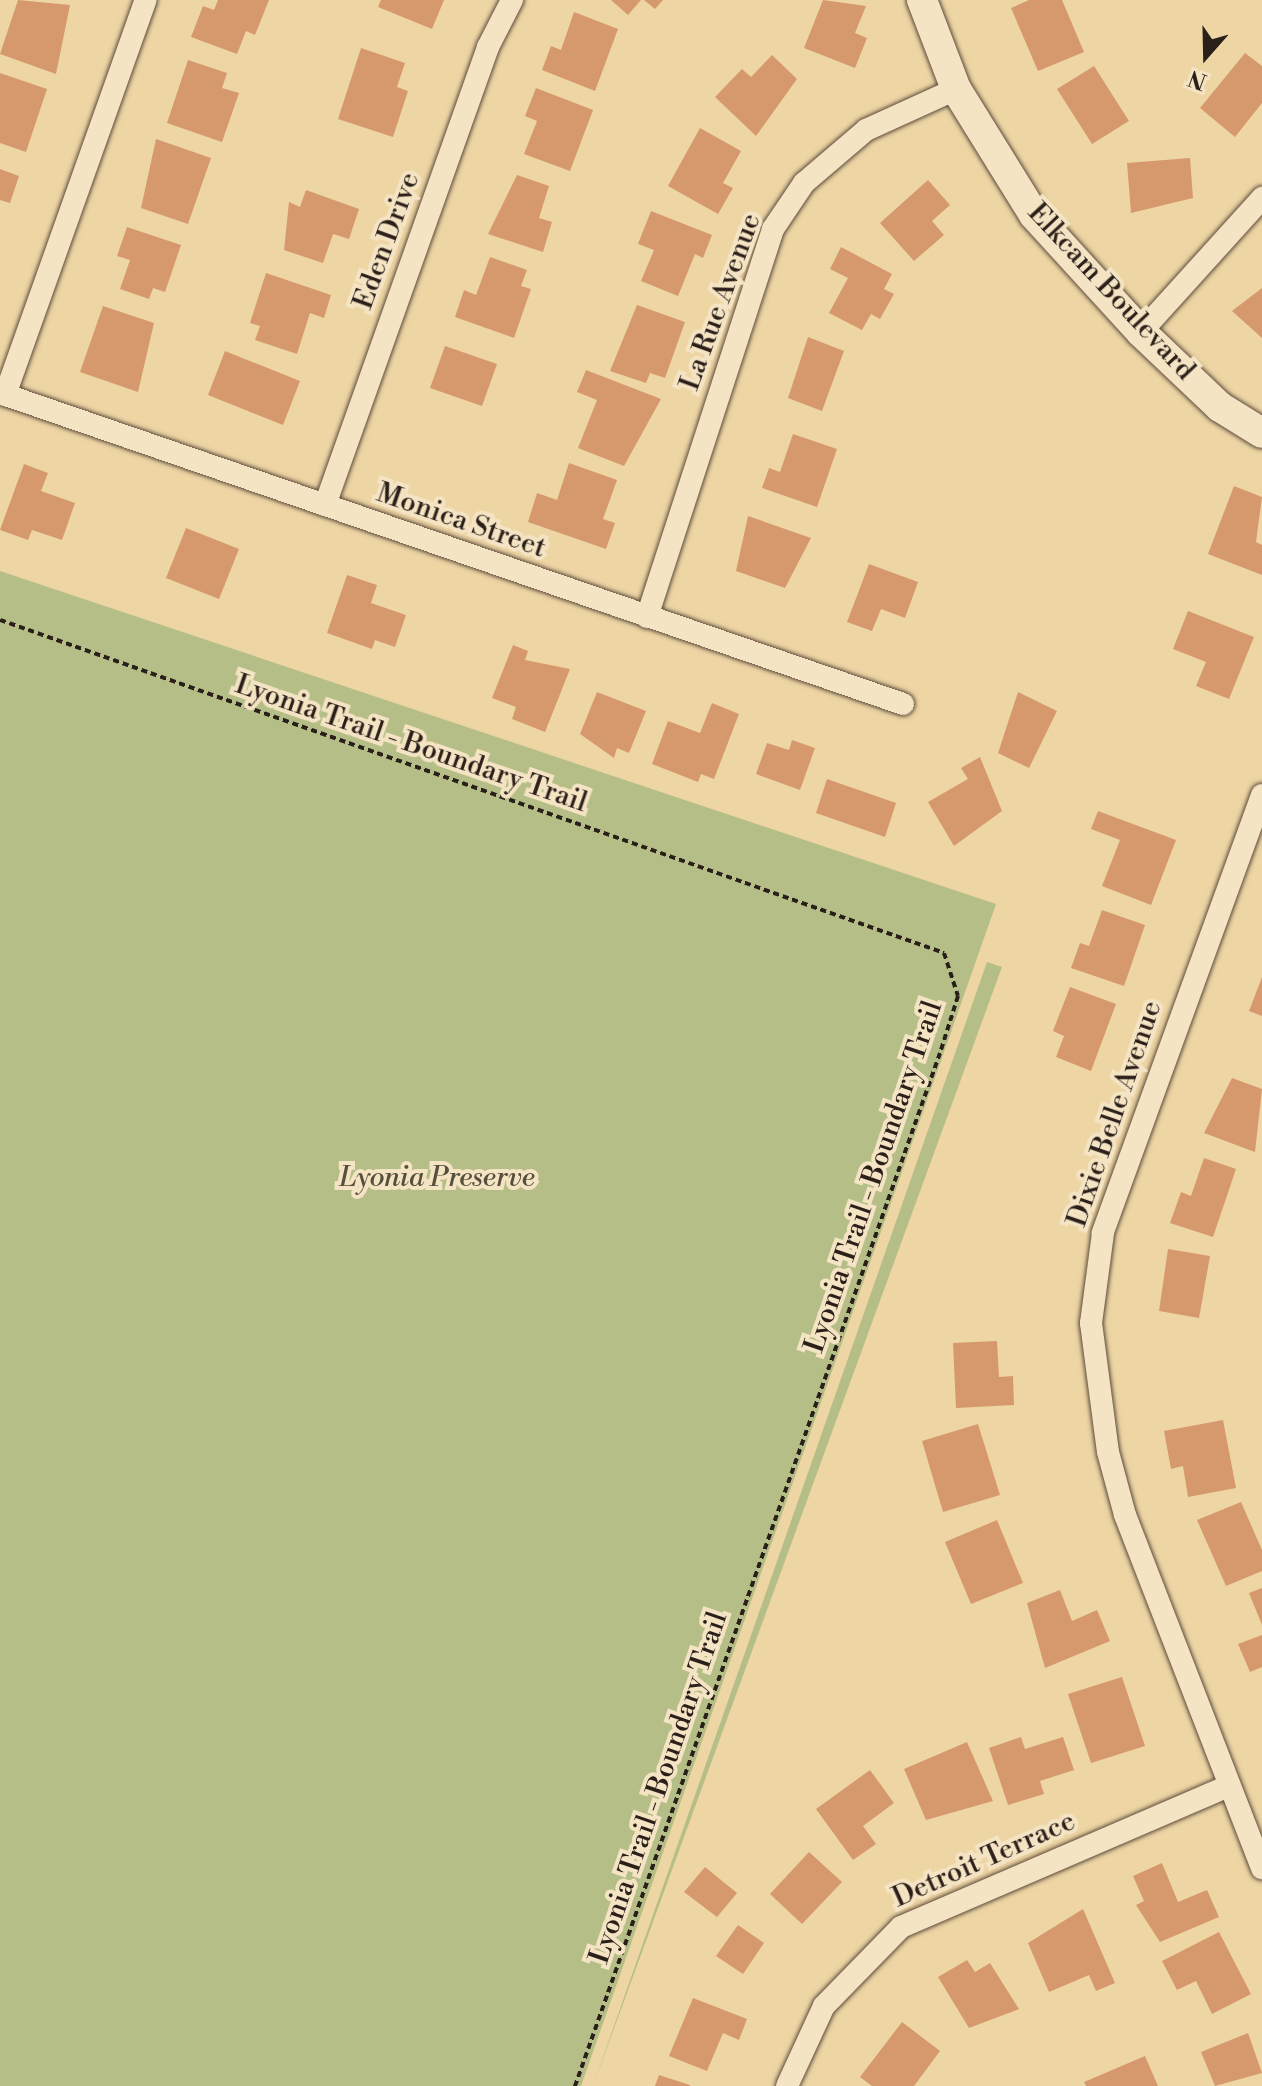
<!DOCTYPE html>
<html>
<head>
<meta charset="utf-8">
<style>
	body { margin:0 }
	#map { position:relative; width:1262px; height:2086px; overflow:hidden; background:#eed5a4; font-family:"Libre Bodoni",serif }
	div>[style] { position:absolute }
	.green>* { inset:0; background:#b6be87 }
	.building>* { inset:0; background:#d6996e }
	.path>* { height:4px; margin-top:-2px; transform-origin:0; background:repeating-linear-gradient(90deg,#2b1f1a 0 6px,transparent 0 10px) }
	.roads { filter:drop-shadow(0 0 2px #5c4c3c) drop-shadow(0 0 2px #5c4c3c) }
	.street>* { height:22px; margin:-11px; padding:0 11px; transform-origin:11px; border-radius:11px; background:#f4e4c4 }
	.secondary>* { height:30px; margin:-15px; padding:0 15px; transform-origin:15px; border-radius:15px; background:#f4e4c4 }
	span { translate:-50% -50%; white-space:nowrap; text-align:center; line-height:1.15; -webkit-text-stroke:8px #f4e4c4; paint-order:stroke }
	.street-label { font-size:28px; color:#2b1f1a }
	.park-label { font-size:28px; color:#554f3b; font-style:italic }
	.north { position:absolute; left:1166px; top:16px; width:80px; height:80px; -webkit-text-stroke:6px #f4e4c4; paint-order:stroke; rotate:200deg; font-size:22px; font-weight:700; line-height:32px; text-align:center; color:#2b1f1a }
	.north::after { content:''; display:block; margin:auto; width:28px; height:36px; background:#2b1f1a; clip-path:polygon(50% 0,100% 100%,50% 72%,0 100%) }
</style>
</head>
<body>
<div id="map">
	<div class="green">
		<div style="clip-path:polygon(0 571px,996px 904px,581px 2086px,0 2086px)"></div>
		<div style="clip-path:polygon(987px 962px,1002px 967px,593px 2086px)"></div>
	</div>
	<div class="building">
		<div style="clip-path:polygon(18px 0,70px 5px,56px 74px,0 54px)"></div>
		<div style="clip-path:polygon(218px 0,269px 0,255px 35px,246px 31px,237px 54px,191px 37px,203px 6px,214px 10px)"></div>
		<div style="clip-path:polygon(381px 0,444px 0,432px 29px,378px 7px)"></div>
		<div style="clip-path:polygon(611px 0,641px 0,628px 15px)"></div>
		<div style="clip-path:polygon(644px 0,663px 0,655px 9px)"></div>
		<div style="clip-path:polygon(823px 0,866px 6px,855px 33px,867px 38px,855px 68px,804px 48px)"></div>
		<div style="clip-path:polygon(1029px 0,1062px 0,1084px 52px,1038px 71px,1011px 8px)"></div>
		<div style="clip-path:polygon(574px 12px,618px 29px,595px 91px,542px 70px,551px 46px,561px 50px)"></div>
		<div style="clip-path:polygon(361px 48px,405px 63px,397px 87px,408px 91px,393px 137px,338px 119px)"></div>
		<div style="clip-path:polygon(1245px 53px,1262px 66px,1262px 103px,1235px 137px,1200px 108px)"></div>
		<div style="clip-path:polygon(772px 55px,797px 79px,756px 136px,715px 97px,742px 69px,751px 77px)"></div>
		<div style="clip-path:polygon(188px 60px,227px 73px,222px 88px,239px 93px,222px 142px,167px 123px)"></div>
		<div style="clip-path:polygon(1094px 66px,1129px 121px,1092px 144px,1057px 89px)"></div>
		<div style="clip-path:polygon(0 73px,47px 89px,26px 152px,0 143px)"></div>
		<div style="clip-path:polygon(536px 88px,593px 110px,570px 171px,524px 154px,537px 121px,525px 116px)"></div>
		<div style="clip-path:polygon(700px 128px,741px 151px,723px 183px,733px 188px,718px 214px,668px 186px)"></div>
		<div style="clip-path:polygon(156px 139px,211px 158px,188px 224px,141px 208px)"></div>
		<div style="clip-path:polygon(1190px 158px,1193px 198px,1131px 213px,1127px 163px)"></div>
		<div style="clip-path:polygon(0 169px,19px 176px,10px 203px,0 200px)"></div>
		<div style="clip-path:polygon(517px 175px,549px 186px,539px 218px,552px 222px,543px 252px,488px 234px)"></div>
		<div style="clip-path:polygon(928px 180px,950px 205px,932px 221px,944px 235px,914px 261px,880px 223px)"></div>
		<div style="clip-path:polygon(306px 190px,359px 209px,349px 239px,333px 234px,323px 263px,284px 250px,289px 202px,300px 207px)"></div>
		<div style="clip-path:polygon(651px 211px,712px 235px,703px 258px,695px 254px,678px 296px,641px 281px,654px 250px,638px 244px)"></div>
		<div style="clip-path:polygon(127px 227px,181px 245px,165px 292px,153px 288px,149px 299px,120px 289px,130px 260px,117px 256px)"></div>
		<div style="clip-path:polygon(841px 247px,892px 274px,884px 289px,894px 294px,880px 319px,871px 314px,862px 330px,829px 313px,848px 278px,830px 269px)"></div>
		<div style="clip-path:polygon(490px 257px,527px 270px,521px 286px,531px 289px,514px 338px,455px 317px,464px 290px,476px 295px)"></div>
		<div style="clip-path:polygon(266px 273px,331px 295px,324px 318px,310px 313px,297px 354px,255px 340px,260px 326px,250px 323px)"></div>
		<div style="clip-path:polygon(1262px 288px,1262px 338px,1232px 311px)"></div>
		<div style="clip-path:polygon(637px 305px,685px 322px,665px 378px,650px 373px,646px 383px,610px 371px)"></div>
		<div style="clip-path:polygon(103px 306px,154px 323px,138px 392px,80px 372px)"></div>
		<div style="clip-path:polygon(808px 337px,844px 351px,822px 411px,788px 398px)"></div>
		<div style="clip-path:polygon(445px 346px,497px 364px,482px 406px,430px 388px)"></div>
		<div style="clip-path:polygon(225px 351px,300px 381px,283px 425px,208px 395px)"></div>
		<div style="clip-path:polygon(586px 370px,661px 399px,624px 466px,578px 448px,597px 400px,577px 392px)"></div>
		<div style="clip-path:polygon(793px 434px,837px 449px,817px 507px,762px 488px,769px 468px,780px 472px)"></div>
		<div style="clip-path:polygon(569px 463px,617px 480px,603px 519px,615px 523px,606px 549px,528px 522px,537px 493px,557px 500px)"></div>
		<div style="clip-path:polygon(24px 464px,48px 473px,41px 491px,75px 503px,62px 540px,32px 530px,28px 540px,0 530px)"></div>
		<div style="clip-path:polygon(1234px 486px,1262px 497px,1256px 542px,1262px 545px,1262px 575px,1208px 554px)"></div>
		<div style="clip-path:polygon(748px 516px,811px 538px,785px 588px,736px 571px)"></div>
		<div style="clip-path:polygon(186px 528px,239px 549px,219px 599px,166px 578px)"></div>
		<div style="clip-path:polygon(869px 564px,918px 582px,905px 618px,881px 609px,872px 631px,847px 622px)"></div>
		<div style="clip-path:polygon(347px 575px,377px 585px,371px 603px,406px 615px,395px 647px,375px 640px,372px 649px,327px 633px)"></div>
		<div style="clip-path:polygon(1188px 611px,1254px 637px,1229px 699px,1196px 686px,1206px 662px,1173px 649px)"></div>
		<div style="clip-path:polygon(513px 645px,528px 651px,525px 660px,570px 669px,545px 732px,512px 719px,516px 707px,492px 698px)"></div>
		<div style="clip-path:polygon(597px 692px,646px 711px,629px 753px,617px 748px,614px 758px,580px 734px)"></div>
		<div style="clip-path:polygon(1018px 692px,1057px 711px,1029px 768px,998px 753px)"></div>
		<div style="clip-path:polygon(712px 703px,739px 714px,714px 779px,701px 774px,698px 782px,652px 764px,668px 721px,700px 733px)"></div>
		<div style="clip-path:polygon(792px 740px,815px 748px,800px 790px,756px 774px,767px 743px,789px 750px)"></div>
		<div style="clip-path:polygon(980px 757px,1002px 811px,954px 846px,928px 802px,968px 779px,961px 768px)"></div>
		<div style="clip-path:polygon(827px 779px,896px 803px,885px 837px,816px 813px)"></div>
		<div style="clip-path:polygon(1098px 811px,1176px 840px,1151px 905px,1102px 886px,1120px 840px,1091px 829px)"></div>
		<div style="clip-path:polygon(1102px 910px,1145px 925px,1124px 986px,1071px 968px,1080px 943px,1089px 946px)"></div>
		<div style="clip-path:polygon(1262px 977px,1262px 1016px,1249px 1011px)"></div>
		<div style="clip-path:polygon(1070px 987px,1116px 1004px,1091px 1071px,1056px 1057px,1064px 1036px,1053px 1031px)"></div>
		<div style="clip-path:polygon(1232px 1078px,1262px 1089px,1255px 1152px,1204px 1133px)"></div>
		<div style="clip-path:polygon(1204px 1158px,1236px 1169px,1213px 1237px,1170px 1223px,1181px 1192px,1191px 1196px)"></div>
		<div style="clip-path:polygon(1168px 1249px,1210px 1256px,1199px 1318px,1159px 1311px)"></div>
		<div style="clip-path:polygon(997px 1341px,999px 1377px,1013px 1376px,1014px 1405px,956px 1408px,953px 1343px)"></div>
		<div style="clip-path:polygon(1223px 1420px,1236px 1488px,1188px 1497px,1183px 1466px,1171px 1469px,1164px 1431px)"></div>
		<div style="clip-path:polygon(978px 1424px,1000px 1495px,943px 1512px,922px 1441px)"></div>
		<div style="clip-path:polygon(1241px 1502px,1262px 1550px,1262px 1571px,1226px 1586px,1197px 1520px)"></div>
		<div style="clip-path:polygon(997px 1520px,1023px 1583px,971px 1604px,945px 1542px)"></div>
		<div style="clip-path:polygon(1262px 1588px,1262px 1625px,1249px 1593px)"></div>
		<div style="clip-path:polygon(1060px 1590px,1072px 1621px,1097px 1610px,1110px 1641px,1045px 1668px,1027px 1603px)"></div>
		<div style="clip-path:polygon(1262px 1635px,1262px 1667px,1250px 1672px,1238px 1644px)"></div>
		<div style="clip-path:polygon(1122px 1677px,1145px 1746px,1091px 1763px,1068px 1694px)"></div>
		<div style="clip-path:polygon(1021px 1737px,1025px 1749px,1063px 1737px,1074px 1770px,1040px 1781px,1044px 1794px,1008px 1805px,989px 1748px)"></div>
		<div style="clip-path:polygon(967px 1742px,993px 1801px,926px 1820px,904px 1769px)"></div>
		<div style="clip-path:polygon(870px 1770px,894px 1803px,863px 1826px,876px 1844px,853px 1860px,816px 1809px)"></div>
		<div style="clip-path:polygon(809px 1852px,842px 1882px,802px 1924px,770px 1894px)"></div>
		<div style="clip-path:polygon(1162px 1863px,1178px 1902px,1207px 1890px,1219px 1917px,1160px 1942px,1136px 1905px,1144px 1901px,1133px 1876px)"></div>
		<div style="clip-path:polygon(705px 1867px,737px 1893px,717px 1917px,684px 1892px)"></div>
		<div style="clip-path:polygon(1083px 1909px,1115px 1983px,1096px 1991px,1089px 1975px,1049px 1992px,1028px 1943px)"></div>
		<div style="clip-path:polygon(738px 1925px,764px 1943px,743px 1974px,716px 1956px)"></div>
		<div style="clip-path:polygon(1219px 1932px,1251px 1994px,1212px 2014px,1196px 1981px,1177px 1990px,1162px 1961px)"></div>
		<div style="clip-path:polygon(967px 1960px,975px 1972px,990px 1963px,1019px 2009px,969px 2028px,938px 1977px)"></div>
		<div style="clip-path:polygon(693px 1998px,747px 2019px,739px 2040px,723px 2033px,707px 2071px,669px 2056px)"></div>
		<div style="clip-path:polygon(902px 2022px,940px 2051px,914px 2086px,872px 2086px,860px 2077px)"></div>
		<div style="clip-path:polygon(1248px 2033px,1262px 2073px,1215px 2086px,1201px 2052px)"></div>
		<div style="clip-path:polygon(1145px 2056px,1158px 2086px,1086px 2086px,1084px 2082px)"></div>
		<div style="clip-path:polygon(659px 2075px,690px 2085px,690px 2086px,655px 2086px)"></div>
	</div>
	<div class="path">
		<div style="left:0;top:620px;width:1001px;rotate:19.43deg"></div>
		<div style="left:944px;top:953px;width:45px;rotate:72deg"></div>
		<div style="left:958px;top:996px;width:60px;rotate:107.5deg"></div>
		<div style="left:940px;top:1053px;width:1096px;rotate:109.46deg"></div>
	</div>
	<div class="roads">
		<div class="street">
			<div style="left:1141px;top:332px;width:181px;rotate:-47.9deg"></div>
			<div style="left:0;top:393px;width:955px;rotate:19deg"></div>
			<div style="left:5px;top:395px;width:419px;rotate:-70.4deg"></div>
			<div style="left:325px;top:505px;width:486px;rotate:-70.4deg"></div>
			<div style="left:488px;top:47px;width:53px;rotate:-62.9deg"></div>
			<div style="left:647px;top:617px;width:408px;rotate:-72deg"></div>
			<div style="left:773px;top:229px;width:55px;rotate:-56deg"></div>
			<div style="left:804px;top:183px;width:82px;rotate:-40.5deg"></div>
			<div style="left:866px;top:130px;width:99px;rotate:-24.5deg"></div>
			<div style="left:1262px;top:795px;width:466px;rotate:110deg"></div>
			<div style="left:1103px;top:1233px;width:91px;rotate:97.6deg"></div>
			<div style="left:1091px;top:1323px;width:130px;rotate:82.5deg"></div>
			<div style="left:1108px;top:1452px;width:65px;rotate:74.9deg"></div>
			<div style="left:1125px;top:1515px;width:379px;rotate:68.8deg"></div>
			<div style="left:787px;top:2086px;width:88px;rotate:-65.2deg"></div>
			<div style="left:824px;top:2006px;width:110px;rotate:-45.7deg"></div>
			<div style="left:901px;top:1927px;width:356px;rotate:-23.3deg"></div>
		</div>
		<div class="secondary">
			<div style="left:922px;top:0;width:95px;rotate:69.1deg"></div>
			<div style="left:956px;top:89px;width:148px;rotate:58.2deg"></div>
			<div style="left:1034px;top:215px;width:159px;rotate:47.6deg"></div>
			<div style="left:1141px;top:332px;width:109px;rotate:43.5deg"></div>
			<div style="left:1220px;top:407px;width:49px;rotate:31.8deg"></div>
		</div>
	</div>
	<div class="street-label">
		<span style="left:387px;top:241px;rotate:-70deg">Eden Drive</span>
		<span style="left:1111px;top:292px;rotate:47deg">Elkcam Boulevard</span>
		<span style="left:721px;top:302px;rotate:-70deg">La Rue Avenue</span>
		<span style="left:461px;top:521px;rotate:19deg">Monica Street</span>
		<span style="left:411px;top:744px;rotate:19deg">Lyonia Trail - Boundary Trail</span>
		<span style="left:1115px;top:1114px;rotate:-71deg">Dixie Belle Avenue</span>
		<span style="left:874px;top:1177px;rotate:-71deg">Lyonia Trail - Boundary Trail</span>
		<span style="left:659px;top:1788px;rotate:-71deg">Lyonia Trail - Boundary Trail</span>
		<span style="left:984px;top:1860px;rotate:-24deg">Detroit Terrace</span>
	</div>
	<div class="park-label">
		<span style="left:437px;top:1178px">Lyonia Preserve</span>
	</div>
	<div class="north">N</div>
</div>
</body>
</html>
